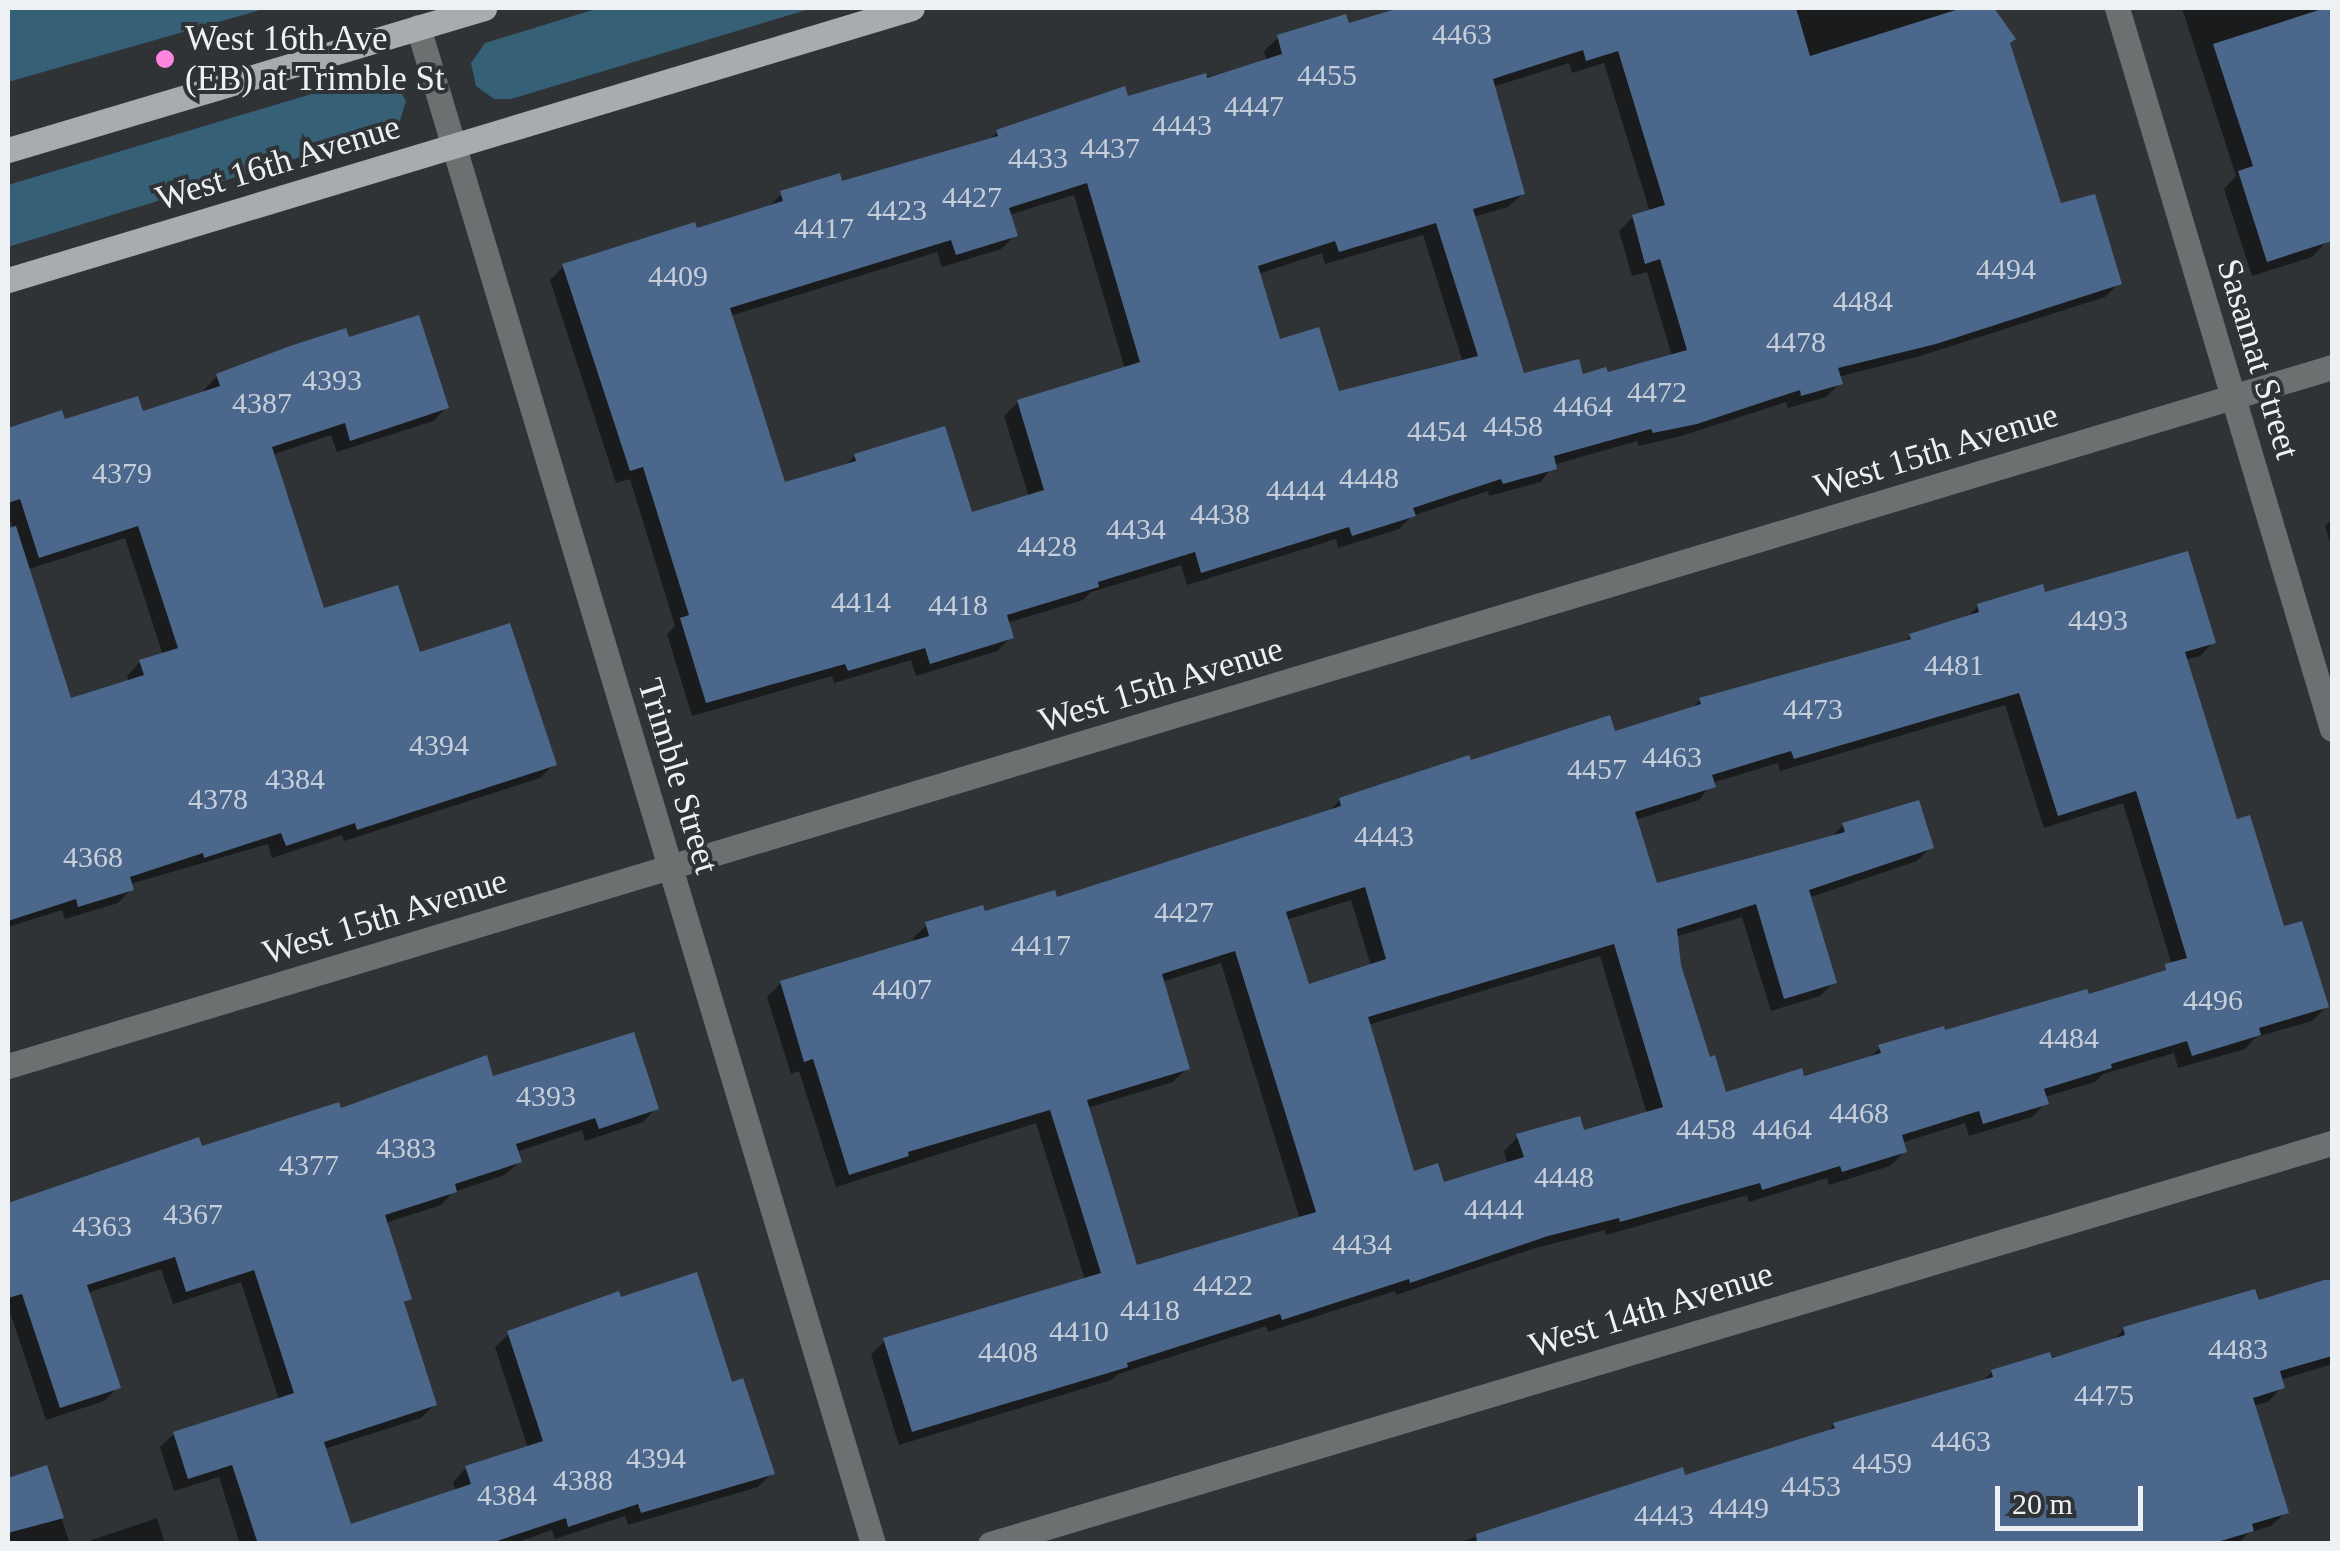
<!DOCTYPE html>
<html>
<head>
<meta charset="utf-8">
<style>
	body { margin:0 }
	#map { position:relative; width:2340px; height:1551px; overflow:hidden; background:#2f3336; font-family:"Times New Roman",serif }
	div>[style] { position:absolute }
	.green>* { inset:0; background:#366076 }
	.shadow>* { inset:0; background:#0007 }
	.building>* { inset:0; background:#4b678b }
	.minor>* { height:25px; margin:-12.5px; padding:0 12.5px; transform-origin:12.5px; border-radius:12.5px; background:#6d7071 }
	.major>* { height:25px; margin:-12.5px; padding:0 12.5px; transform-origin:12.5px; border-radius:12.5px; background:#a7adae }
	.dots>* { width:28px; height:28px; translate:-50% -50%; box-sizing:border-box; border:5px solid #2f3336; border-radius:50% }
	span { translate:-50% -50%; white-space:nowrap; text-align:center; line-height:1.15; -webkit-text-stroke:8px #2f3336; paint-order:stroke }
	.number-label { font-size:30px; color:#c5ced9 }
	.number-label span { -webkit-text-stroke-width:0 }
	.poi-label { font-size:35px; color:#eef1f3 }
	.left { translate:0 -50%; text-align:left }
	.street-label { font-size:35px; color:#eef1f3 }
	.frame { position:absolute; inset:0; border:10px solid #eef1f3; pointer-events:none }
	.scale { position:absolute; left:1995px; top:1486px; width:148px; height:45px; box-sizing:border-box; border:5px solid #eef1f3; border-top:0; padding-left:12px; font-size:30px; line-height:35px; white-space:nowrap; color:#eef1f3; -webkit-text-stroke:8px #2f3336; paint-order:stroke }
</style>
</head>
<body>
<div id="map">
	<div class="green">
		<div style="clip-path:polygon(8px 8px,267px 8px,8px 82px)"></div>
		<div style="clip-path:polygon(599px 8px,813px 8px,511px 99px,494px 99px,476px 86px,471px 63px,485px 43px)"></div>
		<div style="clip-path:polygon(358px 80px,388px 81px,399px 89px,406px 101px,398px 127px,8px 247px,8px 185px)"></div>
	</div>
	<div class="shadow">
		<div style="clip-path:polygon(evenodd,1402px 8px,1991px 8px,2013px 39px,2008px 44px,2059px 206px,2119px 283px,2105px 297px,1920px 356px,1838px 377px,1840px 383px,1826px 397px,1788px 408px,1786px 402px,1681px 436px,1639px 446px,1637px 441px,1553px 465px,1541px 482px,1489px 496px,1488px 491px,1412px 516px,1399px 529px,1338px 548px,1336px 539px,1187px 585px,1181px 565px,1091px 592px,1083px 600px,1007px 623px,1011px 637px,997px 651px,916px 676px,911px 660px,834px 683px,832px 676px,692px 716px,667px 634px,675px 626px,630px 479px,616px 483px,550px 280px,564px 266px,766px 209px,782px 194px,841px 184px,988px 142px,997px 132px,1267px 61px,1264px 51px,1278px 38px,1347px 26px,1402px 8px,1569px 63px,1572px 73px,1604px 63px,1650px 212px,1633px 217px,1619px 231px,1632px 276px,1647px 272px,1672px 356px,1606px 375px,1523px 376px,1473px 217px,1508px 207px,1522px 194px,1492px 87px,1569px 63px,1402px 8px,1074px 195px,1125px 369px,1018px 402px,1004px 416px,1029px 497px,970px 516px,855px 456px,844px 467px,783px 485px,730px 316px,937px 252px,942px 267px,1001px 249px,1015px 235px,1009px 215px,1074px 195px,1402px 8px,1423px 235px,1463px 363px,1337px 394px,1279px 342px,1258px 274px,1322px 253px,1325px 264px,1423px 235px)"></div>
		<div style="clip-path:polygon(2182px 8px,2332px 8px,2332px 231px,2325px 234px,2327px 241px,2312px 257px,2252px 276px,2224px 189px,2236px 176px)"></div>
		<div style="clip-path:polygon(348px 341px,446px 408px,433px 421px,337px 452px,331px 435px,272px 455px,323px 612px,418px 656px,554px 764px,540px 778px,344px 841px,342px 835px,272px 858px,268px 844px,130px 884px,131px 889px,118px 903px,65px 919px,62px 910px,8px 927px,8px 595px,33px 587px,70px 702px,129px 682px,127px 676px,140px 662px,163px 655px,125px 538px,26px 570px,8px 513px,8px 430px,61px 413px,64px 423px,142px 414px,205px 394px,204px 390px,217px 376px)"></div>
		<div style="clip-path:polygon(2332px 519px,2332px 549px,2325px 526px)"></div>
		<div style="clip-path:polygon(evenodd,2043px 595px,2213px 642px,2200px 656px,2185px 660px,2236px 822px,2282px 929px,2326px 1007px,2312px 1021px,2256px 1037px,2245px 1049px,2178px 1068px,2174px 1053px,2103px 1074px,2095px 1082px,2044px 1097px,2046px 1103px,2032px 1117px,1969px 1136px,1965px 1123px,1901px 1143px,1904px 1152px,1890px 1166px,1829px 1185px,1827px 1178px,1749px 1202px,1747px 1195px,1606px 1235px,1605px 1230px,1532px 1249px,1396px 1295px,1395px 1291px,1268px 1332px,1266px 1326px,1118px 1374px,1111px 1380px,899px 1445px,871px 1354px,885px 1341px,1085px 1280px,1036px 1123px,836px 1187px,799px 1071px,791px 1074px,767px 997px,781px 983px,914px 943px,913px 938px,927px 925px,1056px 900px,1328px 813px,1340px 800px,1469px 763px,1613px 734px,1690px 710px,1700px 700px,1903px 643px,1911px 636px,1966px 619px,1978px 606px,2043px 595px,2005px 705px,2044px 828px,2123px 803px,2172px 965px,2157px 976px,2087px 997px,1880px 1048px,1867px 1060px,1725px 1095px,1709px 1060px,1679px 965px,1675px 937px,1742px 917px,1771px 1011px,1820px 996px,1834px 982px,1808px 898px,1917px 861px,1931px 847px,1843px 825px,1830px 839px,1655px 886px,1635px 820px,1699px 800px,1712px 783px,1778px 763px,1780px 771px,2005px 705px,2043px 595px,1351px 900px,1371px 966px,1307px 987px,1286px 920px,1351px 900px,2043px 595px,1600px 956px,1647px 1114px,1583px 1133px,1518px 1137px,1504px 1151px,1508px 1165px,1442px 1185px,1413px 1174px,1368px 1025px,1600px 956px,2043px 595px,1221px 963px,1300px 1219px,1135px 1268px,1087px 1108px,1173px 1082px,1187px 1068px,1162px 982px,1221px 963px)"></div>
		<div style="clip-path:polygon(492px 1079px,656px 1108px,643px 1122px,585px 1141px,582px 1130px,516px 1152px,519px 1162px,505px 1175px,453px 1192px,441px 1205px,385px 1223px,409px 1299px,402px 1306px,435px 1404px,421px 1418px,324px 1449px,349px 1527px,456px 1492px,453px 1482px,466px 1468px,528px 1448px,495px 1347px,509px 1334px,731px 1385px,772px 1473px,758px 1487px,628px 1525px,625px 1516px,555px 1539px,552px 1530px,512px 1544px,240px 1544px,219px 1477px,174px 1491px,160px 1447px,174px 1434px,279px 1400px,241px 1282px,173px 1304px,161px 1269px,87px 1293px,118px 1387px,104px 1401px,46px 1420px,8px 1306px,8px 1196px,11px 1205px,340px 1111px)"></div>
		<div style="clip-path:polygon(2332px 1281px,2332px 1364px,2280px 1380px,2282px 1387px,2268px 1402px,2253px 1406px,2286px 1512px,2271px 1526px,2248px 1533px,2238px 1544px,1454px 1544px,1681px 1471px,1683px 1478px,1825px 1434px,1834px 1425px,1981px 1383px,1992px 1372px,2112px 1342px,2124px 1329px,2257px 1303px)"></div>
		<div style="clip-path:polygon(45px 1469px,70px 1544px,8px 1544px,8px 1481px)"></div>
		<div style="clip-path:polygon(157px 1518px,165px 1544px,80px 1544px)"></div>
	</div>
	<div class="building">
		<div style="clip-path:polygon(evenodd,1399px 8px,1796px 8px,1810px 56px,1962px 8px,1994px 8px,2016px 39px,2010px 43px,2061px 203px,2095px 194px,2122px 284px,1936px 344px,1838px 368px,1843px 384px,1801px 396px,1800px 390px,1697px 424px,1653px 433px,1651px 429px,1554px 456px,1557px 469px,1503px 484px,1501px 479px,1413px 508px,1416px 516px,1352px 536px,1349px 527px,1201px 573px,1195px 552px,1098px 582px,1099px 587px,1007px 615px,1014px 638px,930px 664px,925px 648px,848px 671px,845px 664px,706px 703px,680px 618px,689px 615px,643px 467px,630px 471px,562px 264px,695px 222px,697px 228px,783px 201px,780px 191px,840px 173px,842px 181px,998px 136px,996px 130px,1125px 86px,1128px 96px,1206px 73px,1207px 78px,1282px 54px,1277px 35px,1346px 14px,1349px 23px,1399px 8px,1583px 50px,1586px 61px,1618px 51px,1665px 205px,1632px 215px,1645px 264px,1660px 259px,1687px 350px,1608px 372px,1606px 367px,1583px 374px,1579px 359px,1524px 373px,1473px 209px,1525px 194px,1493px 79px,1583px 50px,1399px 8px,1087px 183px,1140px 362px,1017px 400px,1044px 490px,972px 512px,945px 426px,854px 454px,856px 461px,785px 482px,730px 308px,951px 240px,956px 255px,1018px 236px,1009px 208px,1087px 183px,1399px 8px,1436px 223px,1478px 356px,1339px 391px,1319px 327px,1280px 339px,1258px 266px,1335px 241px,1339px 252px,1436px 223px)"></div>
		<div style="clip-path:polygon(2325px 8px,2332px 8px,2332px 241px,2267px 262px,2238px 171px,2253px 166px,2213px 44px)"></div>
		<div style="clip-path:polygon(419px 315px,449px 408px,350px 441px,345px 423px,272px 447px,324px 608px,398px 585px,420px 652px,510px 623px,557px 765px,357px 830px,355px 823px,286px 846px,281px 833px,204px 858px,203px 853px,130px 877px,134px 890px,78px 907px,76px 899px,8px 921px,8px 528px,16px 526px,71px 698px,144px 675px,139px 660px,178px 648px,138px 526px,39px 558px,20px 499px,8px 503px,8px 428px,62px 410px,65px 419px,138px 396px,143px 411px,220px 386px,216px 374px,290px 346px,346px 328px,349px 337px)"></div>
		<div style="clip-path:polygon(evenodd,2188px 551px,2216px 643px,2185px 652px,2237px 819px,2250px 815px,2284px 926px,2302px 921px,2329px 1007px,2259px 1028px,2261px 1035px,2192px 1056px,2187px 1041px,2111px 1064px,2112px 1068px,2044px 1089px,2049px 1104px,1983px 1124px,1979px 1111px,1902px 1135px,1907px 1152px,1842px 1172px,1840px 1166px,1762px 1190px,1760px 1183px,1620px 1222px,1619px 1218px,1548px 1236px,1410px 1283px,1409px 1279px,1282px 1320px,1280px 1314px,1127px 1363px,1128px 1367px,912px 1432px,883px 1338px,1101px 1273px,1050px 1110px,908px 1152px,909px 1156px,849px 1175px,813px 1059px,804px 1062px,780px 981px,929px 936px,925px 922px,983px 905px,985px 911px,1055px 890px,1057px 897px,1341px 806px,1339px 798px,1469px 755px,1471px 760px,1610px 715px,1615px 731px,1701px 704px,1699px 698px,1911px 639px,1909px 634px,1979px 612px,1977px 604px,2043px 584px,2045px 592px,2188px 551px,2019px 693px,2058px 816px,2136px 791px,2187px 958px,2165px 964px,2166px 970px,2089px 994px,2087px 989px,1945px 1030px,1944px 1026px,1878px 1045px,1881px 1053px,1804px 1076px,1802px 1068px,1726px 1092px,1715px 1055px,1710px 1057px,1681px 965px,1677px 929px,1756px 904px,1784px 999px,1837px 983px,1809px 890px,1934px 848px,1919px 800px,1842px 823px,1845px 832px,1657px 883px,1635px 812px,1716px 787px,1712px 775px,1791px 751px,1794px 759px,2019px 693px,2188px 551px,1365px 887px,1386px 959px,1309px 984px,1286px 912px,1365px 887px,2188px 551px,1614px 944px,1663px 1107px,1584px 1130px,1580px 1116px,1516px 1134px,1524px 1157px,1444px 1182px,1438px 1163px,1414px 1171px,1368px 1017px,1614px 944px,2188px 551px,1235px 951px,1316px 1212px,1137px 1265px,1087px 1100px,1190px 1069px,1162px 974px,1235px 951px)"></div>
		<div style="clip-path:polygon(634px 1032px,659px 1109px,599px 1129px,595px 1118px,516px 1144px,522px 1162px,455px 1184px,457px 1192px,385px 1215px,412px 1299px,404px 1302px,437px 1405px,324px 1442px,351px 1524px,471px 1484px,465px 1466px,543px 1441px,507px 1331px,619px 1291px,621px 1297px,697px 1272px,732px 1382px,743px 1378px,775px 1474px,641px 1513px,638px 1504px,568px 1527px,566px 1518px,488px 1544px,258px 1544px,232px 1465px,188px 1479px,173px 1432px,294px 1393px,254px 1270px,186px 1292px,175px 1257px,87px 1285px,121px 1388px,60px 1408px,22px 1294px,8px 1298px,8px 1203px,199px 1137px,202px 1146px,339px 1102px,341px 1108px,487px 1055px,493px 1076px)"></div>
		<div style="clip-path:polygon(2324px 1280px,2332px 1280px,2332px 1356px,2280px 1371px,2285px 1388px,2253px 1398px,2289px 1513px,2252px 1524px,2254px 1531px,2211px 1544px,1477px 1544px,1476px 1534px,1683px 1467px,1685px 1475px,1835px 1428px,1833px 1423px,1993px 1377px,1991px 1370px,2050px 1352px,2052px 1358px,2125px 1335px,2123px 1327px,2255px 1289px,2259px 1300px)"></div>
		<div style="clip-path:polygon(47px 1465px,64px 1518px,8px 1533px,8px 1478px)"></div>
	</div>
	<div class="minor">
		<div style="left:2117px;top:8px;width:752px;rotate:73.4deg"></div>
		<div style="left:418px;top:27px;width:1584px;rotate:73.3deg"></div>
		<div style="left:8px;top:1066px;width:2427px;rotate:-16.74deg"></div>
		<div style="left:990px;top:1544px;width:1401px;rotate:-16.64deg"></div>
	</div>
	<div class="major">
		<div style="left:8px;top:150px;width:497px;rotate:-16.6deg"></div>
		<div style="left:8px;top:280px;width:944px;rotate:-16.75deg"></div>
	</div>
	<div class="dots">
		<div style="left:165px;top:59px;background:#ff85df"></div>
	</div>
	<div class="number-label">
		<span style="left:1462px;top:34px">4463</span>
		<span style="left:1327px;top:75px">4455</span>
		<span style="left:1254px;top:106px">4447</span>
		<span style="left:1182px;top:125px">4443</span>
		<span style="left:1110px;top:148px">4437</span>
		<span style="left:1038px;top:158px">4433</span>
		<span style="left:972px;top:197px">4427</span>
		<span style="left:897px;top:210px">4423</span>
		<span style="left:824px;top:228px">4417</span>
		<span style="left:2006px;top:269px">4494</span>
		<span style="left:678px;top:276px">4409</span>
		<span style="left:1863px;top:301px">4484</span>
		<span style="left:1796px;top:342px">4478</span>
		<span style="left:332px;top:380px">4393</span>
		<span style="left:1657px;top:392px">4472</span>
		<span style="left:262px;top:403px">4387</span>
		<span style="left:1583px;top:406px">4464</span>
		<span style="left:1513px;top:426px">4458</span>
		<span style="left:1437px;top:431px">4454</span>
		<span style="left:122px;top:473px">4379</span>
		<span style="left:1369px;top:478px">4448</span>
		<span style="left:1296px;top:490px">4444</span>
		<span style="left:1220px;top:514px">4438</span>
		<span style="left:1136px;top:529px">4434</span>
		<span style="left:1047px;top:546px">4428</span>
		<span style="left:861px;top:602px">4414</span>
		<span style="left:958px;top:605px">4418</span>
		<span style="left:2098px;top:620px">4493</span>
		<span style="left:1954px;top:665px">4481</span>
		<span style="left:1813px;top:709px">4473</span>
		<span style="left:439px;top:745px">4394</span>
		<span style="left:1672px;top:757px">4463</span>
		<span style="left:1597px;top:769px">4457</span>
		<span style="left:295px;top:779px">4384</span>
		<span style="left:218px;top:799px">4378</span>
		<span style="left:1384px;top:836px">4443</span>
		<span style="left:93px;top:857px">4368</span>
		<span style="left:1184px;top:912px">4427</span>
		<span style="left:1041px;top:945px">4417</span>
		<span style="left:902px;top:989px">4407</span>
		<span style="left:2213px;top:1000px">4496</span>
		<span style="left:2069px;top:1038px">4484</span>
		<span style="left:546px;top:1096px">4393</span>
		<span style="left:1859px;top:1113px">4468</span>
		<span style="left:1706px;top:1129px">4458</span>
		<span style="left:1782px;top:1129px">4464</span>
		<span style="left:406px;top:1148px">4383</span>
		<span style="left:309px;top:1165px">4377</span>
		<span style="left:1564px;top:1177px">4448</span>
		<span style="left:1494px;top:1209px">4444</span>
		<span style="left:193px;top:1214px">4367</span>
		<span style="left:102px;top:1226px">4363</span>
		<span style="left:1362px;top:1244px">4434</span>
		<span style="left:1223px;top:1285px">4422</span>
		<span style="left:1150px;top:1310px">4418</span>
		<span style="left:1079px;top:1331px">4410</span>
		<span style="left:2238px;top:1349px">4483</span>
		<span style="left:1008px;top:1352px">4408</span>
		<span style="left:2104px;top:1395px">4475</span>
		<span style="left:1961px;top:1441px">4463</span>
		<span style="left:656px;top:1458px">4394</span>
		<span style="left:1882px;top:1463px">4459</span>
		<span style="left:583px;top:1480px">4388</span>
		<span style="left:1811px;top:1486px">4453</span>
		<span style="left:507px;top:1495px">4384</span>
		<span style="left:1739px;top:1508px">4449</span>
		<span style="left:1664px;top:1515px">4443</span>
	</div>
	<div class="poi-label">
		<span class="left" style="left:185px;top:59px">West 16th Ave<br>(EB) at Trimble St</span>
	</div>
	<div class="street-label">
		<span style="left:278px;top:163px;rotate:-17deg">West 16th Avenue</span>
		<span style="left:2258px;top:359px;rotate:73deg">Sasamat Street</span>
		<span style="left:1936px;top:451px;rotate:-17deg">West 15th Avenue</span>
		<span style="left:1161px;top:685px;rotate:-17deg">West 15th Avenue</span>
		<span style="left:678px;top:776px;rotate:73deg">Trimble Street</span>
		<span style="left:385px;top:917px;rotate:-17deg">West 15th Avenue</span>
		<span style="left:1651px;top:1310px;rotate:-17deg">West 14th Avenue</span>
	</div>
	<div class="frame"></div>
	<div class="scale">20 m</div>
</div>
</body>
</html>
